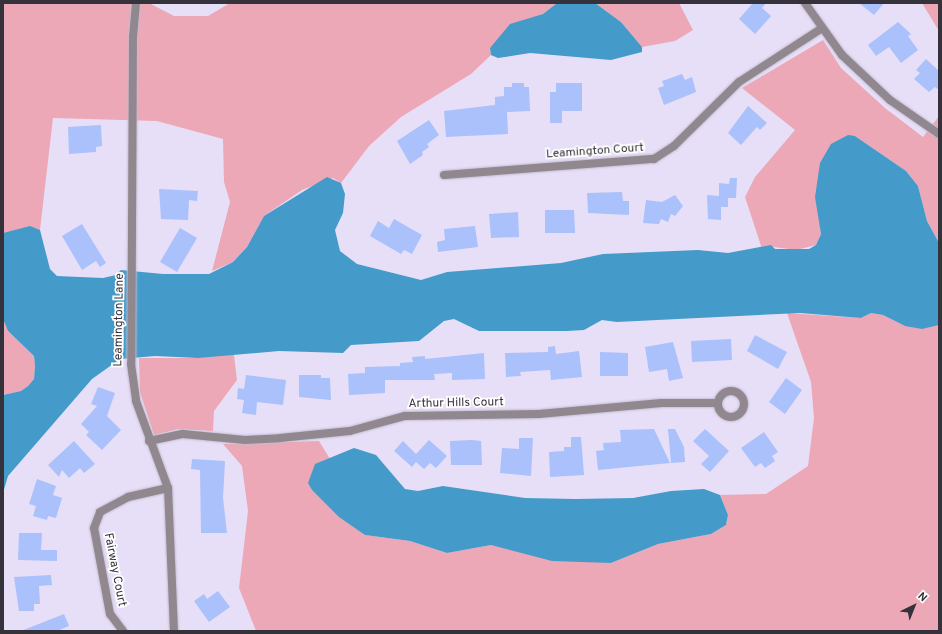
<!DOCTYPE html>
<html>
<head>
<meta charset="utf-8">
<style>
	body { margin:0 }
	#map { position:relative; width:942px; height:634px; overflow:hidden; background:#e7dff7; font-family:Overpass,sans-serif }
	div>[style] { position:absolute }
	.green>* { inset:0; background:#eca8b6 }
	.water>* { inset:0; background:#449bc9 }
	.building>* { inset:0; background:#aac1fb }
	.roads { filter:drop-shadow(0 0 1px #c3bcd1) drop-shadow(0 0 1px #c3bcd1) }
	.minor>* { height:8px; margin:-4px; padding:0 4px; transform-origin:4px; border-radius:4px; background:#91888f }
	.minor>.ring { margin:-4px; padding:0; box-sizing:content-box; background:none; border:8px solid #91888f; border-radius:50% }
	span { translate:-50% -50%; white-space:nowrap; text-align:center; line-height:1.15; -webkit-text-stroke:3.5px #fff; paint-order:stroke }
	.street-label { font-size:12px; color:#35323b }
	.frame { position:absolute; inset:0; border:4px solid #35323b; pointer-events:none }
	.north { position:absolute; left:894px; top:586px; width:40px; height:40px; -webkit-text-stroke:3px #fff; paint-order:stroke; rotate:43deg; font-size:11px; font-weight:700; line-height:16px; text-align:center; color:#35323b }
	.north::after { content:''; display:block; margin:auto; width:14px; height:18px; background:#35323b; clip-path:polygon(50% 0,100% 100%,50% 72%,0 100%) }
</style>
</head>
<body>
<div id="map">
	<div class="green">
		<div style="clip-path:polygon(3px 3px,149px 3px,174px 16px,208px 16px,230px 3px,557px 3px,543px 14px,527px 20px,490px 48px,491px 55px,471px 74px,401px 117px,369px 146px,341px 183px,333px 178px,302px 190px,264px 216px,247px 247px,233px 262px,212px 271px,230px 202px,224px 182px,223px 139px,157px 121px,53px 118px,40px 230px,30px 227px,3px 233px)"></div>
		<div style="clip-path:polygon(595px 3px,679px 3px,693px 30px,675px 41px,642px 47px,621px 22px)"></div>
		<div style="clip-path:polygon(922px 3px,939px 3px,939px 31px)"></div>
		<div style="clip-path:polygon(823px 40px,841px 68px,885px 108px,923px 137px,939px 116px,939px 243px,927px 221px,918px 186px,906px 171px,855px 136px,819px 218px,821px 234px,816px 245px,796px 250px,767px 246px,762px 249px,745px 197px,755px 177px,795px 130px,742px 88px)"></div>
		<div style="clip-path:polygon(787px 313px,861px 318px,871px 313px,883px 315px,905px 326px,939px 325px,939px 631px,256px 631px,239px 588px,248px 511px,242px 466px,223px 444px,319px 441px,330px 459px,322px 461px,312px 490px,365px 535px,410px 541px,447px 553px,491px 545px,611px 563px,658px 544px,711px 534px,726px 525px,728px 515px,720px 495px,766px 494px,808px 466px,814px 418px,811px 382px)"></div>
		<div style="clip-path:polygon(3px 319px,8px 331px,34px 356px,35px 366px,34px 379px,28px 386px,21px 391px,3px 395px)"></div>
		<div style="clip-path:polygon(216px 354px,234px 355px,237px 380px,214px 411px,213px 431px,178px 429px,154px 435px,140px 392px,139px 358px,198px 358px)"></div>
	</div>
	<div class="water">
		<div style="clip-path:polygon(557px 3px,595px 3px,621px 22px,642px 47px,642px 52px,611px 60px,530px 53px,498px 58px,491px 55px,490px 48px,510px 24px,543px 14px)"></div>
		<div style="clip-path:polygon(848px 135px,855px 136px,906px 171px,918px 186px,927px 221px,939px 243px,939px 325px,922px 329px,905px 326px,883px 315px,871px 313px,861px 318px,800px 313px,617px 322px,602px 320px,584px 330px,567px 331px,479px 331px,454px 319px,444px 321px,419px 341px,351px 345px,343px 353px,279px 351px,198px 358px,155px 356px,120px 359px,92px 379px,8px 476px,3px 493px,3px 395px,21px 391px,28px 386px,34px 379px,35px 366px,34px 356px,8px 331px,3px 319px,3px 233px,30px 226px,40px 230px,50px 269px,57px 276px,103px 278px,116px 275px,121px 270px,163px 274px,209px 274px,233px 262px,247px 247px,264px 216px,327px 177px,341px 183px,345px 194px,343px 213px,335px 230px,340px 251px,357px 264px,421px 280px,447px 272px,561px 263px,603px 254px,698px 250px,728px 253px,771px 245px,775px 249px,809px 249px,816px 245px,821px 234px,815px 197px,820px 163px,831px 144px)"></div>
		<div style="clip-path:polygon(354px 448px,376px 455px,405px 489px,418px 491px,443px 486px,525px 498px,575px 499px,633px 498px,671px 491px,704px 489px,720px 495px,728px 515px,726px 525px,711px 534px,658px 544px,611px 563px,552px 561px,491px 545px,447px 553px,410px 541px,365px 535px,339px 517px,312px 490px,308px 483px,315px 464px)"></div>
	</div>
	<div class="building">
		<div style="clip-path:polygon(753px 3px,766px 3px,762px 8px,771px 16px,755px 34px,739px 19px)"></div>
		<div style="clip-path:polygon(859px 3px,884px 3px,874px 15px)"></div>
		<div style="clip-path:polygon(898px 22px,911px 34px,908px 36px,918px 50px,901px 63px,889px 47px,876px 56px,868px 45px)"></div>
		<div style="clip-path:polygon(926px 59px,939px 71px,939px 90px,935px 87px,929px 92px,914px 79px,920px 73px,916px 70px)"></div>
		<div style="clip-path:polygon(682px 74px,685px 80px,692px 77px,696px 92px,664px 105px,658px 88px,664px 86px,662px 81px)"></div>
		<div style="clip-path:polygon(512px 83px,524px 83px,524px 87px,529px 87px,530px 111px,507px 112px,508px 134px,446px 137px,444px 111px,495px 105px,495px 97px,504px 96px,504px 87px,512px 87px)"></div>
		<div style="clip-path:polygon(556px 83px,582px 83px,582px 111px,562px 111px,562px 123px,550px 123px,550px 92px,556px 92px)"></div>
		<div style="clip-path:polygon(748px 106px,767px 123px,760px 130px,757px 127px,741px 145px,728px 133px)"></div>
		<div style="clip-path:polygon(429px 120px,439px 135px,427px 144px,429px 147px,422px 152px,423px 155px,410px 164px,397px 141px)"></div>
		<div style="clip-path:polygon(101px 125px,102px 146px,96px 147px,96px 152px,69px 154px,68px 127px)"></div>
		<div style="clip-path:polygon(730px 178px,737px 178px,736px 198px,728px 198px,728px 207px,721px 207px,721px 220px,708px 219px,707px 195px,719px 196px,719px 183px,729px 184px)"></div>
		<div style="clip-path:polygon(159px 189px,198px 191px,197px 201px,189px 200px,188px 220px,161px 219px)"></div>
		<div style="clip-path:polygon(622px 192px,623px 201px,629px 201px,629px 215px,588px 213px,587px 193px)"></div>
		<div style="clip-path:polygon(675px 195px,683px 206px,675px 216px,671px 214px,668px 222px,661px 219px,659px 224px,643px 223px,646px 200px,662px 202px)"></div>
		<div style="clip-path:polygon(545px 210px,574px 210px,575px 233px,545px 233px)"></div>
		<div style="clip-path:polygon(518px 212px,519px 237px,491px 238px,489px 214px)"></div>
		<div style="clip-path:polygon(394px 219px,422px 235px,412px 254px,404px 250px,401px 254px,370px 236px,378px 221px,389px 228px)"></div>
		<div style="clip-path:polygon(82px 224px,106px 263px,100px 267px,96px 261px,82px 270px,62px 236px)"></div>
		<div style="clip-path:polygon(475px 226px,478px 247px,438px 252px,437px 242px,445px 240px,444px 229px)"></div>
		<div style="clip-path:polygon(180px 228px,197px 238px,177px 272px,160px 262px)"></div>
		<div style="clip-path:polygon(755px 335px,787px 352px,778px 369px,747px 351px)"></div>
		<div style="clip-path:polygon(731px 339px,732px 360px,692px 362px,691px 341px)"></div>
		<div style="clip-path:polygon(673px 342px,683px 378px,669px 381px,667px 369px,649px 372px,645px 347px)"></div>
		<div style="clip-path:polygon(555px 346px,556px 354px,579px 351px,582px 377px,551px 380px,550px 370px,520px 372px,521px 376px,506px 377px,505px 353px,548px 352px,548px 347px)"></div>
		<div style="clip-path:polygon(600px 352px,628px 353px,628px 376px,600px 376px)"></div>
		<div style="clip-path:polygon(484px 353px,485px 379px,452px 380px,452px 373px,434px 374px,435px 380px,385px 380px,385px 393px,349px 395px,348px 374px,365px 373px,365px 367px,400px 366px,400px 363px,413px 362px,412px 357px,425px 356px,425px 359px)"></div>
		<div style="clip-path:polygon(246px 375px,286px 380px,283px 405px,257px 402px,256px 415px,242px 413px,244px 400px,237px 399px,238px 388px,244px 389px)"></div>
		<div style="clip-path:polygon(299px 375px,321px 375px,321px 378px,330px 378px,331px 400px,299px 397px)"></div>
		<div style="clip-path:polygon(786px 378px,802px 390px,785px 414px,769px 402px)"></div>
		<div style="clip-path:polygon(98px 387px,115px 393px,107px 416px,121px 430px,102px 450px,86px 435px,89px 432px,81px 424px,97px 406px,91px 404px)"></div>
		<div style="clip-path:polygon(654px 429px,670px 463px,598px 470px,596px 451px,604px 450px,603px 443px,621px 442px,620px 430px)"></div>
		<div style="clip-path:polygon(668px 429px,675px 429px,684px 447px,685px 462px,671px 463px)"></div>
		<div style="clip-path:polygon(705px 429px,729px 451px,710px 472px,701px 464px,709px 456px,693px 441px)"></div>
		<div style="clip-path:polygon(764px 432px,778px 452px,772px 456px,775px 461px,765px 468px,761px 463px,755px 467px,741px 448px)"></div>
		<div style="clip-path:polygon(571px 437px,581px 437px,584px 475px,550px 477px,549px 452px,564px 451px,564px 447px,571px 447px)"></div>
		<div style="clip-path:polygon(519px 438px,533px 438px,531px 476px,500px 473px,502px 448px,519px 449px)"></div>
		<div style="clip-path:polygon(429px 440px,447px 456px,436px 468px,430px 463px,424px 469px,416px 462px,412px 467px,394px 451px,403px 441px,416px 454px)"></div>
		<div style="clip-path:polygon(472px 440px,481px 441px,482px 465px,451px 465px,450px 441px)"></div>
		<div style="clip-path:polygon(74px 441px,95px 464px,84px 473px,80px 468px,69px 478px,62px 470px,59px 477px,48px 465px)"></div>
		<div style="clip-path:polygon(192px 459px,225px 461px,223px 498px,227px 533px,201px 533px,200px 470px,191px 469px)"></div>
		<div style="clip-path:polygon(37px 479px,56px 486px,53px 495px,62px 498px,56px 518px,48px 516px,47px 520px,33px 516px,36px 506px,29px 504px)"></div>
		<div style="clip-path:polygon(19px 533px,42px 533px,41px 550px,57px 550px,57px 561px,18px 560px)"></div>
		<div style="clip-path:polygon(51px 575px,52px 585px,39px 586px,40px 604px,34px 604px,34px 611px,19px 611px,14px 577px)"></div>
		<div style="clip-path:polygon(218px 591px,230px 607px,209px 622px,194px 601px,204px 594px,207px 599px)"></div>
		<div style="clip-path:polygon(64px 614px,69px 626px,57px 631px,21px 631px)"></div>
	</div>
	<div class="roads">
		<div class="minor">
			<div style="left:136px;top:3px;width:33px;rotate:95deg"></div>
			<div style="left:133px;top:36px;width:328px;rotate:90.3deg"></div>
			<div style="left:131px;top:364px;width:37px;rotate:82deg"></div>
			<div style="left:136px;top:401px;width:93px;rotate:69.8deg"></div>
			<div style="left:168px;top:488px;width:143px;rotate:87.6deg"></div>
			<div style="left:805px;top:3px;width:64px;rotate:54.6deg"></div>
			<div style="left:842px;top:55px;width:66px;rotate:43.2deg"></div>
			<div style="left:890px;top:100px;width:60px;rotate:34.8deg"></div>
			<div style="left:444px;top:175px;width:211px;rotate:-4.4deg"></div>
			<div style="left:654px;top:159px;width:24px;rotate:-33deg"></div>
			<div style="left:674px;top:146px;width:91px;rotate:-44.6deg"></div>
			<div style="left:739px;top:82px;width:99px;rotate:-33deg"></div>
			<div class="ring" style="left:718px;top:391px;width:18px;height:18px"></div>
			<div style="left:149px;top:441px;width:35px;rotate:-12deg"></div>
			<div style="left:183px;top:434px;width:62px;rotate:5.5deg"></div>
			<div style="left:245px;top:440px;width:35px;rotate:-3deg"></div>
			<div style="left:280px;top:438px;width:70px;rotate:-5.7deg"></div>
			<div style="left:350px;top:431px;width:57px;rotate:-15.3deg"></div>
			<div style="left:405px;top:416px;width:134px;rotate:-0.9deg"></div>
			<div style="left:539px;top:414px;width:123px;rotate:-5.1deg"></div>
			<div style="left:662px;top:403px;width:56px"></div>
			<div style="left:123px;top:631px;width:21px;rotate:-127deg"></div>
			<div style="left:110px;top:614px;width:87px;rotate:-100.5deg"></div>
			<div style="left:94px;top:528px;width:17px;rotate:-69deg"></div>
			<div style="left:100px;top:512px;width:32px;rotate:-28deg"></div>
			<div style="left:128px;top:497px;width:41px;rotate:-12.7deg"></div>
		</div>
	</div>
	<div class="street-label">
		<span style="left:595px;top:152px;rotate:-4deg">Leamington Court</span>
		<span style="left:120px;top:320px;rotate:-89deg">Leamington Lane</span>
		<span style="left:456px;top:404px;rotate:-1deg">Arthur Hills Court</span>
		<span style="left:114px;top:570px;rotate:79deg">Fairway Court</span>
	</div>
	<div class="frame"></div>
	<div class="north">N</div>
</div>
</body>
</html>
